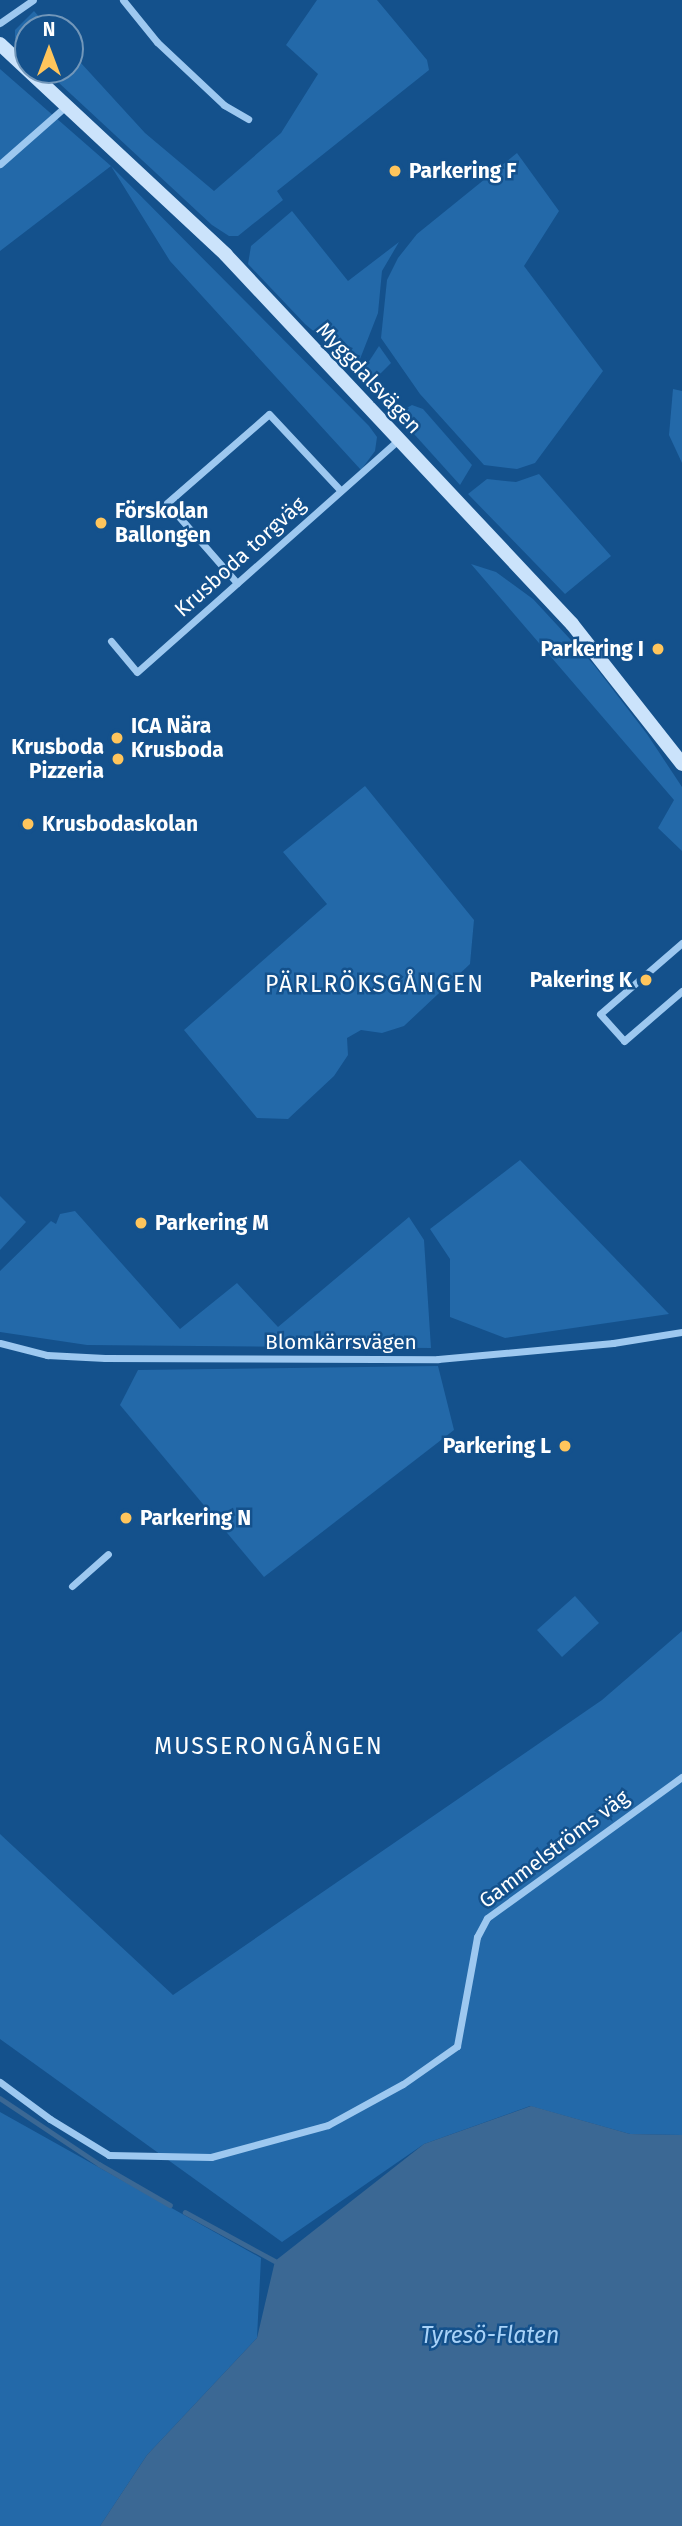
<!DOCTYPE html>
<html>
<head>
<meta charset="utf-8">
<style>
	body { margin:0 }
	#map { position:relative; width:682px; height:2526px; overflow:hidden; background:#14518c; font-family:"Fira Sans",sans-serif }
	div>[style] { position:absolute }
	.green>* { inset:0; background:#2369a9 }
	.water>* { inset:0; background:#3b6894 }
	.stream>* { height:4.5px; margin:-2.25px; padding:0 2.25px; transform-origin:2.25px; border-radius:2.25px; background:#3b6894 }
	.street>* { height:7px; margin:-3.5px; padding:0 3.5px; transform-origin:3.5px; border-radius:3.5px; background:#9dc8f0 }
	.secondary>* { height:14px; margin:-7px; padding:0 7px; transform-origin:7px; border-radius:7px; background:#cbe3fb }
	.dots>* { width:19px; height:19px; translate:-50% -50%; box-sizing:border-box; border:4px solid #14518c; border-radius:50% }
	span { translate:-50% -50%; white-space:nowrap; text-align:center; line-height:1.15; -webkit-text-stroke:5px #14518c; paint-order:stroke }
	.poi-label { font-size:21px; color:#fff; font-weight:700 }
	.left { translate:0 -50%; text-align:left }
	.right { translate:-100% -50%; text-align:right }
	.street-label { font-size:21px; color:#fff }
	.neighbourhood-label { font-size:23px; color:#fff; letter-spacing:2px }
	.water-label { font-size:23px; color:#a8d2f8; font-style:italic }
	.north { position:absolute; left:14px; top:14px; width:70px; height:70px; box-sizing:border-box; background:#14518c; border:2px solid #7297ba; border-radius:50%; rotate:0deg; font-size:19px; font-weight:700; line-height:28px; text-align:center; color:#fff }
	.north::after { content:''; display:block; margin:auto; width:24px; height:32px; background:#ffc55c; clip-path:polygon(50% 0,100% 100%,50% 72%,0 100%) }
</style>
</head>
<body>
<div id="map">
	<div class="green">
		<div style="clip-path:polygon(317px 0,377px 0,427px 60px,429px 70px,277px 191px,283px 200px,238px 236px,229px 236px,212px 225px,45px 70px,70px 70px,70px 51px,145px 133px,214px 191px,281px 133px,318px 74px,286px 45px)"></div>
		<div style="clip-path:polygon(34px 11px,49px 28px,28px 28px,28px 54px,15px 39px,15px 30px)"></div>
		<div style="clip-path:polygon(0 69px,111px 166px,369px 426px,377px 437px,375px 451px,361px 470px,170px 261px,111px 166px,0 251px)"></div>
		<div style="clip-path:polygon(517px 153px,559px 211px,524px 266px,603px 371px,535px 463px,517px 469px,484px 465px,420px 394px,381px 338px,387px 280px,398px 258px,417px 234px)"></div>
		<div style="clip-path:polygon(292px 211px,348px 281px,399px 242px,382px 271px,378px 313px,360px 359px,341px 344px,335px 349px,305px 324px,248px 264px,251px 246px)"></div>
		<div style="clip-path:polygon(379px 346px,391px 363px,374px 380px,364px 369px)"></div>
		<div style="clip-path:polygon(673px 389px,682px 391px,682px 463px,669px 435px)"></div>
		<div style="clip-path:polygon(412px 405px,423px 409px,472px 465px,460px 485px,396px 414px)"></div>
		<div style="clip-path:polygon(539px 474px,611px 556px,565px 594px,468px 494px,487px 479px,516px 482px)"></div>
		<div style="clip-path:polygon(471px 564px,496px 572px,533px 599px,594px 665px,647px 734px,682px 787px,682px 851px,658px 828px,674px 800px)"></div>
		<div style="clip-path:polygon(365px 786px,474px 920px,470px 964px,404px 1026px,382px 1033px,361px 1030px,347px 1038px,348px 1055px,334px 1076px,288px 1119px,257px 1118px,184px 1030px,327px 904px,283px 852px)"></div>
		<div style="clip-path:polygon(520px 1160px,669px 1314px,505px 1338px,450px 1317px,450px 1259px,430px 1229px)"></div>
		<div style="clip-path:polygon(0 1196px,26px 1222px,0 1250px)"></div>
		<div style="clip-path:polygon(75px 1211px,180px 1329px,237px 1283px,278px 1327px,409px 1217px,424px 1240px,431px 1348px,87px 1345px,0 1332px,0 1271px,51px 1221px,56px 1224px,60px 1214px)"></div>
		<div style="clip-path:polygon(438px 1366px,454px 1430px,264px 1577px,120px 1405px,138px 1370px)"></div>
		<div style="clip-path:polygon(575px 1596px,599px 1623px,562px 1657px,537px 1630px)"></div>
		<div style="clip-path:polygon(682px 1631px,682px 2135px,630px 2134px,530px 2106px,424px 2144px,282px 2242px,0 2039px,0 1834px,173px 1995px,602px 1700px)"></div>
		<div style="clip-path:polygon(0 2112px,261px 2258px,257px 2338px,147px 2455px,100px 2526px,0 2526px)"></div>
	</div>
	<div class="water">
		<div style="clip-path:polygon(531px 2106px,630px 2134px,682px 2135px,682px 2526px,100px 2526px,147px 2455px,257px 2338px,275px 2261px,424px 2144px)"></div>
	</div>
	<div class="stream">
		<div style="left:0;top:2098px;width:119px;rotate:33.7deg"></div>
		<div style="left:99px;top:2164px;width:82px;rotate:30deg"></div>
		<div style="left:185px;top:2212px;width:102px;rotate:28.6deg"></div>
	</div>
	<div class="street">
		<div style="left:123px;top:0;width:54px;rotate:51deg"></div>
		<div style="left:157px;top:42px;width:92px;rotate:43.2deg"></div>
		<div style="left:224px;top:105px;width:28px;rotate:30deg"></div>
		<div style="left:0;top:23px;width:40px;rotate:-34.9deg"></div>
		<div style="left:0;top:164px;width:88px;rotate:-41.3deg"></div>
		<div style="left:237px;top:583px;width:106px;rotate:-131.2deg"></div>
		<div style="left:167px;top:503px;width:135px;rotate:-41.1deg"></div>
		<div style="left:269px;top:414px;width:105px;rotate:46.9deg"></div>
		<div style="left:111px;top:641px;width:40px;rotate:50deg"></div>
		<div style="left:137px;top:672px;width:348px;rotate:-41.6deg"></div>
		<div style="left:682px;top:943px;width:108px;rotate:139.1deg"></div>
		<div style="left:600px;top:1014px;width:36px;rotate:48deg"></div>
		<div style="left:624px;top:1041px;width:77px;rotate:-40.8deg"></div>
		<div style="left:0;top:1343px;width:49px;rotate:14.3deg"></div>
		<div style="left:47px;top:1355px;width:58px;rotate:3deg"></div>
		<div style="left:105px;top:1358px;width:333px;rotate:0.2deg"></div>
		<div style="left:438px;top:1359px;width:176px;rotate:-5.2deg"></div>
		<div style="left:613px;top:1343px;width:70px;rotate:-9.1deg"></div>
		<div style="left:72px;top:1586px;width:48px;rotate:-41.6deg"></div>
		<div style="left:0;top:2082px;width:62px;rotate:36.5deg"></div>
		<div style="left:50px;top:2119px;width:69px;rotate:31.4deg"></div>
		<div style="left:109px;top:2155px;width:102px;rotate:1.1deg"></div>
		<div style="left:211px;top:2157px;width:121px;rotate:-15.3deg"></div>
		<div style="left:328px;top:2125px;width:85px;rotate:-28.7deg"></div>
		<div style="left:403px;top:2084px;width:66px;rotate:-35.1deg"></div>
		<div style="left:457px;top:2046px;width:111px;rotate:-79.6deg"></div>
		<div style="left:477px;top:1937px;width:21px;rotate:-62deg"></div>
		<div style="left:487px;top:1918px;width:241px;rotate:-35.9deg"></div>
	</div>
	<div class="secondary">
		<div style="left:0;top:44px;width:309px;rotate:43deg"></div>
		<div style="left:226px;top:255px;width:506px;rotate:46.84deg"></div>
		<div style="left:572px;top:624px;width:178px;rotate:51.8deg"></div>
	</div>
	<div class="dots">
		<div style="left:395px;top:171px;background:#ffc55c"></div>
		<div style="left:101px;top:523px;background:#ffc55c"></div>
		<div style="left:658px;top:649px;background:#ffc55c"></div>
		<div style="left:117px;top:738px;background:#ffc55c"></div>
		<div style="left:118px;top:759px;background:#ffc55c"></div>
		<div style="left:28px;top:824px;background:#ffc55c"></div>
		<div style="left:646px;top:980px;background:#ffc55c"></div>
		<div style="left:141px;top:1223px;background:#ffc55c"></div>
		<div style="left:565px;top:1446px;background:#ffc55c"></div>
		<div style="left:126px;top:1518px;background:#ffc55c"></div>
	</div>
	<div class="poi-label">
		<span class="left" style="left:409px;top:171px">Parkering F</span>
		<span class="left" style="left:115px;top:523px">Förskolan<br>Ballongen</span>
		<span class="right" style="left:644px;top:649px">Parkering I</span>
		<span class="left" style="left:131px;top:738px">ICA Nära<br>Krusboda</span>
		<span class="right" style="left:104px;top:759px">Krusboda<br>Pizzeria</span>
		<span class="left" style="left:42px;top:824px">Krusbodaskolan</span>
		<span class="right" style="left:632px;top:980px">Pakering K</span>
		<span class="left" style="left:155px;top:1223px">Parkering M</span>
		<span class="right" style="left:551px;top:1446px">Parkering L</span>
		<span class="left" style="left:140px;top:1518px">Parkering N</span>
	</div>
	<div class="street-label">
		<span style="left:369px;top:378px;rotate:47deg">Myggdalsvägen</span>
		<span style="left:240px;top:557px;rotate:-42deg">Krusboda torgväg</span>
		<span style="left:341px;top:1342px">Blomkärrsvägen</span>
		<span style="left:554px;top:1849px;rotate:-37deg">Gammelströms väg</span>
	</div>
	<div class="neighbourhood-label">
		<span style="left:375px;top:984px">PÄRLRÖKSGÅNGEN</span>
		<span style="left:269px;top:1746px">MUSSERONGÅNGEN</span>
	</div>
	<div class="water-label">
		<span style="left:490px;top:2335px">Tyresö-Flaten</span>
	</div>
	<div class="north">N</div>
</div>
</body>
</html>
